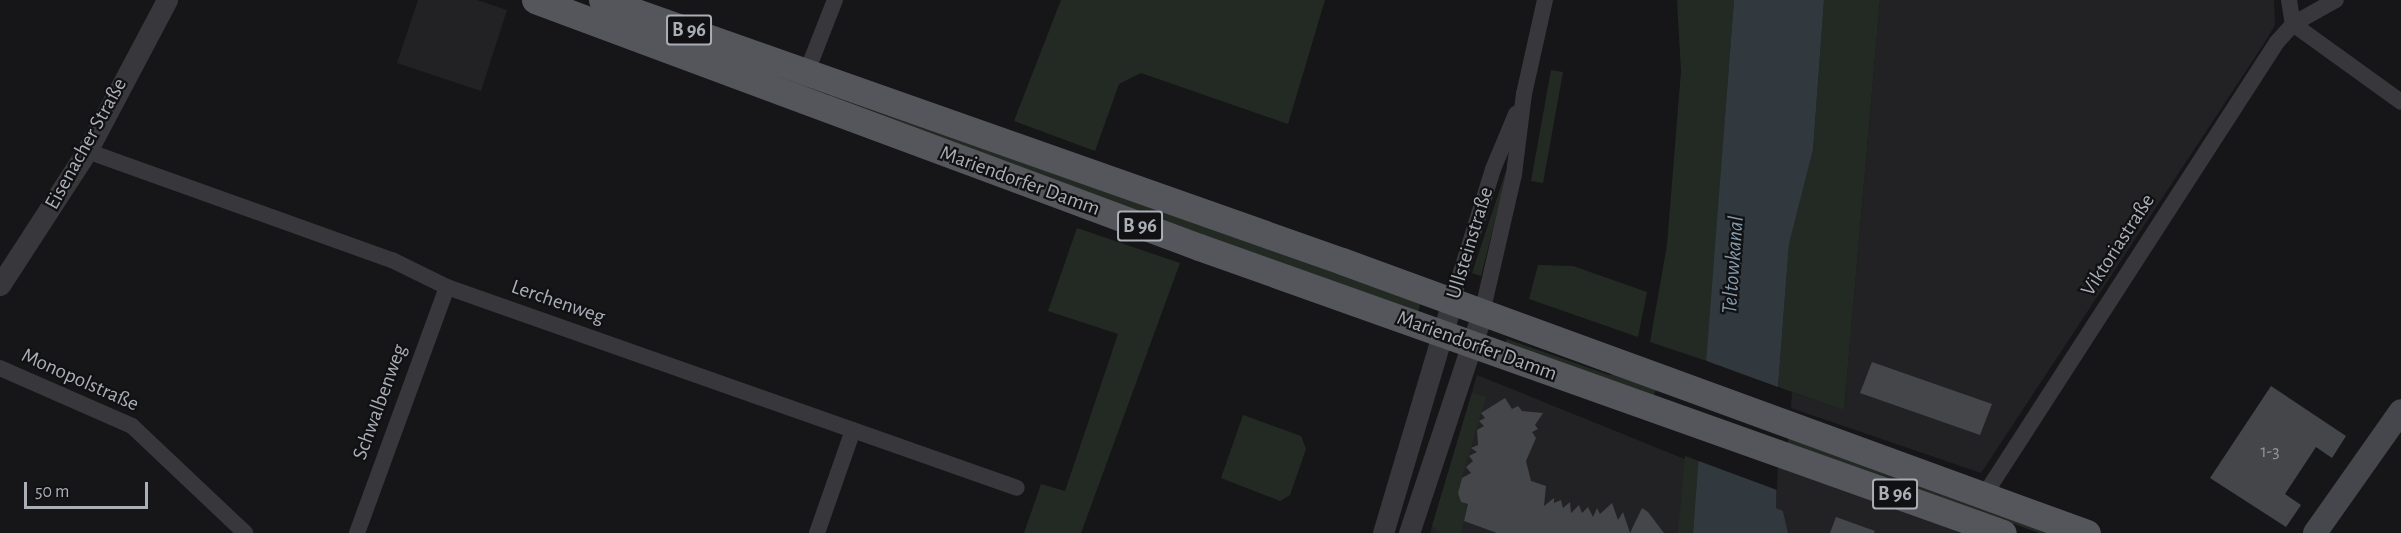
<!DOCTYPE html>
<html>
<head>
<meta charset="utf-8">
<style>
	body { margin:0 }
	#map { position:relative; width:2401px; height:533px; overflow:hidden; background:#161618; font-family:"Alegreya Sans",sans-serif }
	div>[style] { position:absolute }
	.built>* { inset:0; background:#222225 }
	.green>* { inset:0; background:#232a23 }
	.water>* { inset:0; background:#31393f }
	.pier>* { inset:0; background:#161618 }
	.building>* { inset:0; background:#45464a }
	.minor>* { height:16px; margin:-8px; padding:0 8px; transform-origin:8px; border-radius:8px; background:#38383c }
	.tertiary>* { height:21px; margin:-10.5px; padding:0 10.5px; transform-origin:10.5px; border-radius:10.5px; background:#38383c }
	.secondary>* { height:24px; margin:-12px; padding:0 12px; transform-origin:12px; border-radius:12px; background:#46474c }
	.primary>* { height:27px; margin:-13.5px; padding:0 13.5px; transform-origin:13.5px; border-radius:13.5px; background:#54565b }
	span { translate:-50% -50%; white-space:nowrap; text-align:center; line-height:1.15; -webkit-text-stroke:4.5px #111113; paint-order:stroke }
	.number-label { font-size:18px; color:#91949b }
	.number-label span { -webkit-text-stroke-width:0 }
	.shield-label span { padding:2px 4px; background:#111113; border:2px solid; border-radius:4px; -webkit-text-stroke-width:0 }
	.shield-label { font-size:20px; color:#aaaeb6; font-weight:700 }
	.street-label { font-size:21px; color:#aaaeb6 }
	.water-label { font-size:22px; color:#849bae; font-style:italic }
	.scale { position:absolute; left:24px; top:482px; width:124px; height:27px; box-sizing:border-box; border:3px solid #aaaeb6; border-top:0; padding-left:8px; font-size:18px; line-height:21px; white-space:nowrap; color:#aaaeb6; -webkit-text-stroke:4px #111113; paint-order:stroke }
</style>
</head>
<body>
<div id="map">
	<div class="built">
		<div style="clip-path:polygon(418px 0,477px 0,507px 10px,481px 91px,397px 63px)"></div>
		<div style="clip-path:polygon(1880px 0,2274px 0,2275px 25px,2263px 45px,1981px 473px,1791px 408px,1792px 392px,1844px 410px)"></div>
		<div style="clip-path:polygon(1477px 375px,1692px 462px,1686px 533px,1430px 533px)"></div>
		<div style="clip-path:polygon(1775px 464px,1970px 533px,1788px 533px,1783px 511px,1776px 508px)"></div>
	</div>
	<div class="green">
		<div style="clip-path:polygon(1061px 0,1325px 0,1288px 124px,1141px 73px,1119px 84px,1095px 151px,1014px 121px)"></div>
		<div style="clip-path:polygon(1677px 0,1734px 0,1707px 361px,1650px 342px,1667px 245px,1681px 71px)"></div>
		<div style="clip-path:polygon(1824px 0,1880px 0,1844px 410px,1778px 387px,1789px 244px,1813px 150px)"></div>
		<div style="clip-path:polygon(1551px 70px,1563px 72px,1543px 183px,1531px 181px)"></div>
		<div style="clip-path:polygon(830px 92px,1421px 301px,1418px 312px,1157px 220px,829px 97px)"></div>
		<div style="clip-path:polygon(1506px 171px,1507px 173px,1481px 276px,1472px 273px)"></div>
		<div style="clip-path:polygon(1077px 228px,1180px 263px,1081px 533px,1024px 533px,1041px 484px,1065px 491px,1118px 334px,1048px 311px)"></div>
		<div style="clip-path:polygon(1538px 265px,1573px 266px,1647px 292px,1638px 337px,1529px 299px)"></div>
		<div style="clip-path:polygon(1507px 339px,1609px 375px,1627px 375px,1657px 386px,1654px 395px,1505px 343px)"></div>
		<div style="clip-path:polygon(1472px 393px,1486px 397px,1459px 487px,1461px 502px,1468px 505px,1461px 533px,1441px 533px,1432px 526px)"></div>
		<div style="clip-path:polygon(1243px 415px,1301px 436px,1306px 449px,1290px 495px,1280px 501px,1221px 478px)"></div>
		<div style="clip-path:polygon(1789px 432px,2067px 533px,2039px 533px,1788px 443px)"></div>
		<div style="clip-path:polygon(1685px 456px,1699px 461px,1693px 533px,1678px 533px)"></div>
	</div>
	<div class="water">
		<div style="clip-path:polygon(1734px 0,1824px 0,1813px 150px,1789px 244px,1778px 387px,1776px 508px,1783px 511px,1788px 533px,1693px 533px)"></div>
	</div>
	<div class="pier">
		<div style="clip-path:polygon(1704px 360px,1781px 388px,1777px 490px,1696px 460px)"></div>
	</div>
	<div class="building">
		<div style="clip-path:polygon(1872px 362px,1992px 404px,1980px 435px,1860px 393px)"></div>
		<div style="clip-path:polygon(2271px 386px,2346px 436px,2332px 458px,2316px 447px,2285px 494px,2301px 505px,2286px 527px,2210px 478px)"></div>
		<div style="clip-path:polygon(1505px 398px,1512px 409px,1518px 406px,1522px 411px,1543px 413px,1535px 425px,1538px 429px,1532px 432px,1536px 438px,1526px 461px,1531px 481px,1546px 486px,1544px 506px,1554px 498px,1554px 503px,1561px 500px,1563px 508px,1570px 502px,1571px 513px,1579px 505px,1582px 513px,1588px 507px,1593px 517px,1597px 508px,1600px 514px,1612px 503px,1618px 520px,1623px 512px,1630px 533px,1497px 533px,1464px 521px,1468px 504px,1461px 502px,1458px 493px,1462px 478px,1471px 473px,1466px 467px,1473px 461px,1469px 456px,1477px 452px,1471px 448px,1478px 445px,1477px 430px,1484px 426px,1479px 421px,1485px 418px,1481px 413px)"></div>
		<div style="clip-path:polygon(1642px 508px,1648px 512px,1664px 533px,1630px 533px)"></div>
		<div style="clip-path:polygon(1836px 517px,1875px 531px,1874px 533px,1830px 533px)"></div>
	</div>
	<div class="minor">
		<div style="left:2289px;top:0;width:24px;rotate:81deg"></div>
		<div style="left:2293px;top:24px;width:133px;rotate:35.8deg"></div>
		<div style="left:804px;top:79px;width:85px;rotate:-68.6deg"></div>
		<div style="left:87px;top:151px;width:324px;rotate:19.7deg"></div>
		<div style="left:392px;top:260px;width:61px;rotate:26.1deg"></div>
		<div style="left:447px;top:287px;width:604px;rotate:19.42deg"></div>
		<div style="left:1452px;top:301px;width:138px;rotate:-72.7deg"></div>
		<div style="left:1493px;top:169px;width:60px;rotate:-67.3deg"></div>
		<div style="left:1482px;top:313px;width:143px;rotate:-77deg"></div>
		<div style="left:1514px;top:174px;width:81px;rotate:-82.9deg"></div>
		<div style="left:1524px;top:94px;width:96px;rotate:-77.4deg"></div>
		<div style="left:0;top:368px;width:144px;rotate:23.7deg"></div>
		<div style="left:132px;top:426px;width:156px;rotate:43.4deg"></div>
		<div style="left:1985px;top:494px;width:538px;rotate:-57.14deg"></div>
		<div style="left:2277px;top:42px;width:24px;rotate:-48deg"></div>
		<div style="left:2293px;top:24px;width:49px;rotate:-29.2deg"></div>
		<div style="left:357px;top:533px;width:262px;rotate:-69.9deg"></div>
		<div style="left:817px;top:533px;width:109px;rotate:-70.7deg"></div>
	</div>
	<div class="tertiary">
		<div style="left:0;top:285px;width:160px;rotate:-57deg"></div>
		<div style="left:87px;top:151px;width:171px;rotate:-62.1deg"></div>
		<div style="left:1383px;top:533px;width:242px;rotate:-73.4deg"></div>
		<div style="left:1409px;top:533px;width:232px;rotate:-71.6deg"></div>
	</div>
	<div class="secondary">
		<div style="left:2315px;top:533px;width:149px;rotate:-54.8deg"></div>
	</div>
	<div class="primary">
		<div style="left:535px;top:0;width:708px;rotate:20.4deg"></div>
		<div style="left:1199px;top:247px;width:853px;rotate:19.58deg"></div>
		<div style="left:602px;top:0;width:785px;rotate:19.43deg"></div>
		<div style="left:1342px;top:261px;width:793px;rotate:20.06deg"></div>
	</div>
	<div class="number-label">
		<span style="left:2270px;top:452px">1-3</span>
	</div>
	<div class="shield-label">
		<span style="left:689px;top:30px">B 96</span>
		<span style="left:1140px;top:226px">B 96</span>
		<span style="left:1895px;top:494px">B 96</span>
	</div>
	<div class="street-label">
		<span style="left:86px;top:144px;rotate:-61deg">Eisenacher Straße</span>
		<span style="left:1020px;top:181px;rotate:20deg">Mariendorfer Damm</span>
		<span style="left:1470px;top:243px;rotate:-73deg">Ullsteinstraße</span>
		<span style="left:2118px;top:245px;rotate:-57deg">Viktoriastraße</span>
		<span style="left:558px;top:302px;rotate:19deg">Lerchenweg</span>
		<span style="left:1477px;top:346px;rotate:20deg">Mariendorfer Damm</span>
		<span style="left:80px;top:380px;rotate:24deg">Monopolstraße</span>
		<span style="left:380px;top:402px;rotate:-70deg">Schwalbenweg</span>
	</div>
	<div class="water-label">
		<span style="left:1733px;top:265px;rotate:-86deg">Teltowkanal</span>
	</div>
	<div class="scale">50 m</div>
</div>
</body>
</html>
